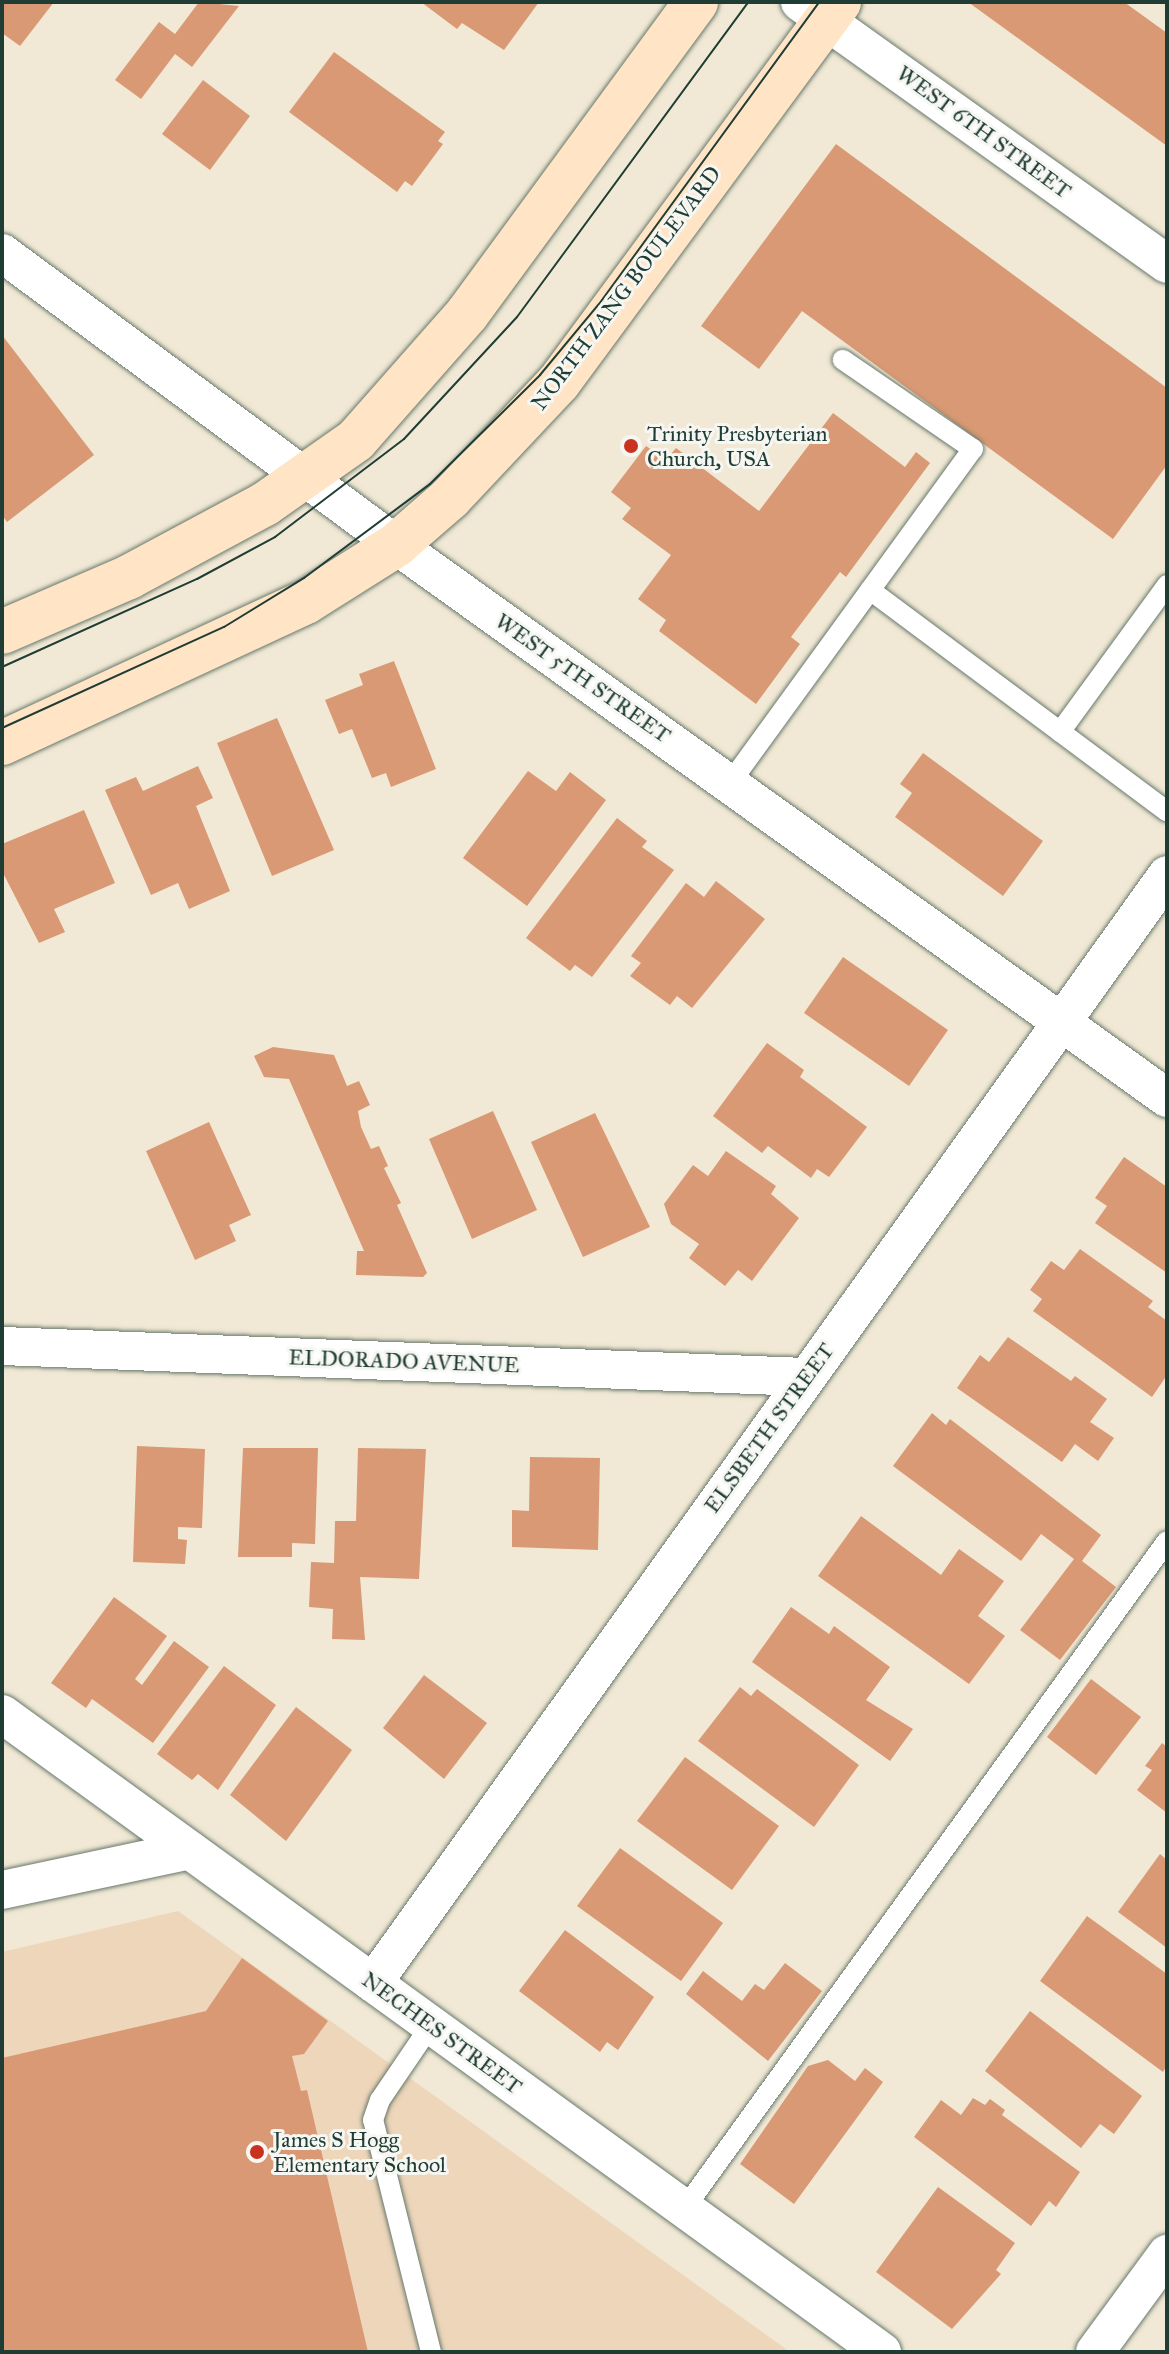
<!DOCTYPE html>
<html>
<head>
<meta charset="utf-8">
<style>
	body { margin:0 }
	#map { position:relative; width:1169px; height:2354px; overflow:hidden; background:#f1e9d5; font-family:"IM FELL Great Primer",serif }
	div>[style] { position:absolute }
	.built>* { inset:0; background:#eed6bb }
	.building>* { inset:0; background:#d99974 }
	.roads { filter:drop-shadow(0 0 2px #68796c) drop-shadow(0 0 2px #68796c) }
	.service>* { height:20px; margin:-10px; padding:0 10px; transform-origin:10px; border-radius:10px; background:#fff }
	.minor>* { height:38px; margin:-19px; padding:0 19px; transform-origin:19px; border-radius:19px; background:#fff }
	.secondary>* { height:44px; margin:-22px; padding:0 22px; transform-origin:22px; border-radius:22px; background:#ffe4c6 }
	.tram>* { height:2px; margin:-1px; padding:0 1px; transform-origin:1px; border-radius:1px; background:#1f3d34 }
	.dots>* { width:22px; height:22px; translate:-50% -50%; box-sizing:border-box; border:4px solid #f6f6f2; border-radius:50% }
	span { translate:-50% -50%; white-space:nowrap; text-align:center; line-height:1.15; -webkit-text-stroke:6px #f6f6f2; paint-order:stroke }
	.street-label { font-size:22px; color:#1f3d34 }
	.poi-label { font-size:22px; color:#1f3d34 }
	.left { translate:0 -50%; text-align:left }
	.frame { position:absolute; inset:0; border:4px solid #1f3d34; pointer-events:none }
</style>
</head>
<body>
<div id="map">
	<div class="built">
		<div style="clip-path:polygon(178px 1911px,790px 2352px,2px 2352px,2px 1952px)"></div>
	</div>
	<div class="building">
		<div style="clip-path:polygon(2px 2px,54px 2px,20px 46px,2px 33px)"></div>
		<div style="clip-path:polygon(199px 2px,239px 6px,192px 67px,175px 54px,141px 99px,115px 80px,159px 22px,175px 34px)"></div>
		<div style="clip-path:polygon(421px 2px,539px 2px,504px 50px,462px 23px,457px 29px)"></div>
		<div style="clip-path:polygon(968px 2px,1124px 2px,1167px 33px,1167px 146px)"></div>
		<div style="clip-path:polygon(334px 52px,445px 132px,438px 141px,443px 144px,412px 186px,405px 181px,397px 192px,289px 112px)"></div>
		<div style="clip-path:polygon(203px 80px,250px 116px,210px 170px,162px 134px)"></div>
		<div style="clip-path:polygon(836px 144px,1167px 388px,1167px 465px,1113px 539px,802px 311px,759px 369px,701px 326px)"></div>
		<div style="clip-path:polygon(2px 335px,94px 455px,7px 522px,2px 515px)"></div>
		<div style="clip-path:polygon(833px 413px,905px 467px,916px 452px,930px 463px,846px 577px,840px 572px,791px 637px,800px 644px,756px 704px,659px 631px,666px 620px,638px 599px,671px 555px,622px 519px,631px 508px,611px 492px,646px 446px,666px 460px,676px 448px,759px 511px)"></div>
		<div style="clip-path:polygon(394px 661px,436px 769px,391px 787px,386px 773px,372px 778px,352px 729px,339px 734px,325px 700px,363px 685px,359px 674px)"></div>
		<div style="clip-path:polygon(277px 718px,334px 850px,272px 876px,217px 743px)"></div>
		<div style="clip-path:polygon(923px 753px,1043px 841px,1003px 896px,895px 817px,912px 793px,900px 784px)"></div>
		<div style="clip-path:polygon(198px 766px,213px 798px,196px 806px,230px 891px,189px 909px,178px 883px,151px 895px,105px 790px,136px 777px,143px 791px)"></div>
		<div style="clip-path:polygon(528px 771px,556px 791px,570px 772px,606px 800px,527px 906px,463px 858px)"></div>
		<div style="clip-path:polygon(84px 810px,115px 883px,54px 909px,65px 932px,39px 943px,2px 871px,2px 844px)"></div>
		<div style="clip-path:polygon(617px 818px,647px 841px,642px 847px,674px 870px,592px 977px,575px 965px,570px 971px,526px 938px)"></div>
		<div style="clip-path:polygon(716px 881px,765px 919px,692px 1008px,677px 996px,670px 1005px,630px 976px,641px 963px,631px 956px,686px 883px,704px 897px)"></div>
		<div style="clip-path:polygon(843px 957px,948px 1030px,909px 1086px,804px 1013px)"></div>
		<div style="clip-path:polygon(767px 1043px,804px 1070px,800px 1077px,867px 1127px,829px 1177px,817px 1169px,811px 1178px,768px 1146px,762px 1153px,713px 1116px)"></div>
		<div style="clip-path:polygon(273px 1047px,334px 1055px,347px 1086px,359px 1081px,370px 1105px,358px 1111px,361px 1127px,371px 1149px,379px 1146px,388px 1166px,384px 1168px,401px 1203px,397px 1205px,427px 1273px,423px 1277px,356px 1275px,357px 1251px,364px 1251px,289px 1079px,264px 1077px,254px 1056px)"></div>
		<div style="clip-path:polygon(493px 1111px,537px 1210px,472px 1239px,429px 1139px)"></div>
		<div style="clip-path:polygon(595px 1113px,650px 1227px,583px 1257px,531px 1142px)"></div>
		<div style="clip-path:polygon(209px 1122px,251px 1215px,229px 1225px,236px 1241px,195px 1260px,146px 1151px)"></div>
		<div style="clip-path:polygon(726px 1151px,776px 1186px,771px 1194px,799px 1218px,752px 1281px,738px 1270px,725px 1286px,689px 1258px,699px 1244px,671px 1224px,664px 1204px,693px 1165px,708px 1176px)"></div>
		<div style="clip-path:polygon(1124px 1157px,1167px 1187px,1167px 1273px,1095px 1223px,1107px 1206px,1095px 1198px)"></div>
		<div style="clip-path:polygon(1080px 1249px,1153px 1301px,1148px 1307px,1167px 1321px,1167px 1375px,1152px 1397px,1033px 1311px,1042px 1299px,1030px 1290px,1051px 1261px,1064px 1270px)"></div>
		<div style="clip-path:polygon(1008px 1337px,1071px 1381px,1075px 1376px,1107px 1399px,1090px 1422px,1114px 1438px,1098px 1461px,1075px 1444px,1062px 1462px,957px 1388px,980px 1355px,989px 1362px)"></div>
		<div style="clip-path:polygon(932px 1413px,946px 1425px,950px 1419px,1101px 1535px,1082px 1561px,1116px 1587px,1060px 1660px,1020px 1630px,1074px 1559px,1041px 1534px,1021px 1561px,893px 1466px)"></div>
		<div style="clip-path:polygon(137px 1446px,205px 1449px,202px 1528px,178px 1527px,178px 1539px,187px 1540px,185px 1564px,133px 1562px)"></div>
		<div style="clip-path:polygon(243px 1448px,318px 1448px,315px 1544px,292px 1543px,292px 1557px,238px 1557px)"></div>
		<div style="clip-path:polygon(358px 1448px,426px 1449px,419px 1579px,360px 1577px,365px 1640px,332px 1639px,333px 1609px,309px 1607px,311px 1562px,334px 1563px,335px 1521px,356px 1521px)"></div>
		<div style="clip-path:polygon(530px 1457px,600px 1458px,598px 1550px,512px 1547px,512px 1510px,529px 1511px)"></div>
		<div style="clip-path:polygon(861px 1516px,941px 1575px,959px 1549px,1004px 1581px,978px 1616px,1005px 1636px,969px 1684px,818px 1576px)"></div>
		<div style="clip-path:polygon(114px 1597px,167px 1636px,135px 1679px,142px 1685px,174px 1641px,209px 1667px,153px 1743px,92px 1699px,86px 1708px,51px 1683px)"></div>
		<div style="clip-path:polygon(791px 1607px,829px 1634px,834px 1626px,890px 1667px,866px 1700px,913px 1729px,890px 1761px,752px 1662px)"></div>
		<div style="clip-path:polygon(224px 1666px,276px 1705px,218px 1790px,198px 1774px,192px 1780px,157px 1754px)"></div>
		<div style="clip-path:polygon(424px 1675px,487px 1723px,444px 1779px,383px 1728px)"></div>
		<div style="clip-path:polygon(1091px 1679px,1141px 1717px,1096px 1775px,1047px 1737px)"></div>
		<div style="clip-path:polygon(740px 1687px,751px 1696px,757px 1689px,859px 1765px,814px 1827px,698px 1741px)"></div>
		<div style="clip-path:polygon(296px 1707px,352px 1750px,286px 1841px,230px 1795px)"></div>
		<div style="clip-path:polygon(1162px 1743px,1167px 1747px,1167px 1813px,1137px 1790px,1152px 1770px,1145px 1766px)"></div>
		<div style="clip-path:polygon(685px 1757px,779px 1826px,732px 1890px,637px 1821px)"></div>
		<div style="clip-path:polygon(620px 1848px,723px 1923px,681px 1981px,577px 1906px)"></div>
		<div style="clip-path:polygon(1160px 1854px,1167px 1860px,1167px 1948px,1118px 1912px)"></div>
		<div style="clip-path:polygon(1087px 1916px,1167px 1974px,1167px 2065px,1163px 2072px,1040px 1981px)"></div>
		<div style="clip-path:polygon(565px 1930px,654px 1997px,618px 2050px,607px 2042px,600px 2052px,519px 1991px)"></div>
		<div style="clip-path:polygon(242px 1958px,328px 2021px,304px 2054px,292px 2056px,301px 2091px,307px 2090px,368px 2352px,2px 2352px,2px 2058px,206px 2011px)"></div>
		<div style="clip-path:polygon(785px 1963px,822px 1991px,768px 2061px,686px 1994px,703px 1971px,742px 2001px,755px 1984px,764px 1990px)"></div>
		<div style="clip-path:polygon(1030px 2011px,1142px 2096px,1114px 2134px,1100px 2124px,1081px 2148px,985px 2071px)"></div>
		<div style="clip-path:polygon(828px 2060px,855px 2081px,865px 2068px,883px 2082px,794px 2204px,740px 2164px,808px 2066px)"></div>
		<div style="clip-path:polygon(973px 2098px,985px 2105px,990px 2099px,1005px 2110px,1002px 2115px,1080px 2172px,1056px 2207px,1049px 2201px,1031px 2226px,914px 2137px,941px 2100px,961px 2115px)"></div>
		<div style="clip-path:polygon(938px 2187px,1015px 2243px,996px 2270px,1001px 2274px,952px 2329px,876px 2272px)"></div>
	</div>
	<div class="roads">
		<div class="service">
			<div style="left:870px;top:590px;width:370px;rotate:36.7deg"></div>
			<div style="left:1060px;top:732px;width:182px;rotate:-53.9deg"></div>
			<div style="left:730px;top:783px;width:413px;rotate:-54deg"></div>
			<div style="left:973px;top:449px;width:158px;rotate:-145.6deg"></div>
			<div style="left:684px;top:2209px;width:824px;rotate:-54.13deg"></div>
			<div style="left:431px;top:2352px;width:239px;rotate:-104deg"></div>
			<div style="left:373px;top:2120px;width:21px;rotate:-71deg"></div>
			<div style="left:380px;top:2100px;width:91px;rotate:-55.8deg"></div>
		</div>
		<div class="minor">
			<div style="left:800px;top:2px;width:451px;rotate:35.5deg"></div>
			<div style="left:2px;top:253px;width:490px;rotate:36.5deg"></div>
			<div style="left:396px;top:545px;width:949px;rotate:35.65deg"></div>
			<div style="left:2px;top:1346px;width:805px;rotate:2.21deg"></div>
			<div style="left:2px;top:1714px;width:1087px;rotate:35.94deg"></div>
			<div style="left:2px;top:1890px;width:192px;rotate:-12deg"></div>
			<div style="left:373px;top:1983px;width:1363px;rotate:-54.37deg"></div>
			<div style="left:1095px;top:2352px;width:122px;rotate:-53.7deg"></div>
		</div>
		<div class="secondary">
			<div style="left:2px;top:632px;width:138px;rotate:-23.4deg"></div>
			<div style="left:129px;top:577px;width:154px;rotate:-28.2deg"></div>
			<div style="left:265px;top:504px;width:111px;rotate:-35.1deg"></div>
			<div style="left:356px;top:440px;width:168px;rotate:-48.6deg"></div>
			<div style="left:467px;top:314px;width:387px;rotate:-53.7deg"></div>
			<div style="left:2px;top:743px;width:335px;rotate:-24.9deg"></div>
			<div style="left:306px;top:602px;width:107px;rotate:-32.3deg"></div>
			<div style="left:396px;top:545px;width:72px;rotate:-41deg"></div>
			<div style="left:450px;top:498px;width:159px;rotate:-46.8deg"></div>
			<div style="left:559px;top:382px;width:472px;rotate:-53.6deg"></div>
		</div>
	</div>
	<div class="tram">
		<div style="left:2px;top:667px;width:214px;rotate:-24.3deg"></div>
		<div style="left:197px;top:579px;width:89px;rotate:-28.3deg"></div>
		<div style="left:275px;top:537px;width:162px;rotate:-37.2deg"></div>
		<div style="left:404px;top:439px;width:166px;rotate:-47.2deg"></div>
		<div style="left:517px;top:317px;width:391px;rotate:-53.7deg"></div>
		<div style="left:2px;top:728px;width:244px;rotate:-24.5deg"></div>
		<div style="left:224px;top:627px;width:94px;rotate:-31.5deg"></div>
		<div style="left:304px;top:578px;width:157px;rotate:-36.7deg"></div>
		<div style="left:430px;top:484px;width:155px;rotate:-44.7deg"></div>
		<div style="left:540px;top:375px;width:92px;rotate:-50.3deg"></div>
		<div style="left:599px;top:304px;width:374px;rotate:-53.9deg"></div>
	</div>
	<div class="dots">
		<div style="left:631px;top:446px;background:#c8321e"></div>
		<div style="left:257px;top:2152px;background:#c8321e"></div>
	</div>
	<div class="street-label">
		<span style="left:984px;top:132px;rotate:36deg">WEST 6TH STREET</span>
		<span style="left:626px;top:288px;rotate:-53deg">NORTH ZANG BOULEVARD</span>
		<span style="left:583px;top:678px;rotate:35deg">WEST 5TH STREET</span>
		<span style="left:404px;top:1361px;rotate:2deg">ELDORADO AVENUE</span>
		<span style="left:769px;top:1428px;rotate:-54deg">ELSBETH STREET</span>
		<span style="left:442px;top:2033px;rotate:36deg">NECHES STREET</span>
	</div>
	<div class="poi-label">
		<span class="left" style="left:647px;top:446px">Trinity Presbyterian<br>Church, USA</span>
		<span class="left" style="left:273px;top:2152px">James S Hogg<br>Elementary School</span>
	</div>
	<div class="frame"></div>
</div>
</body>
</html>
